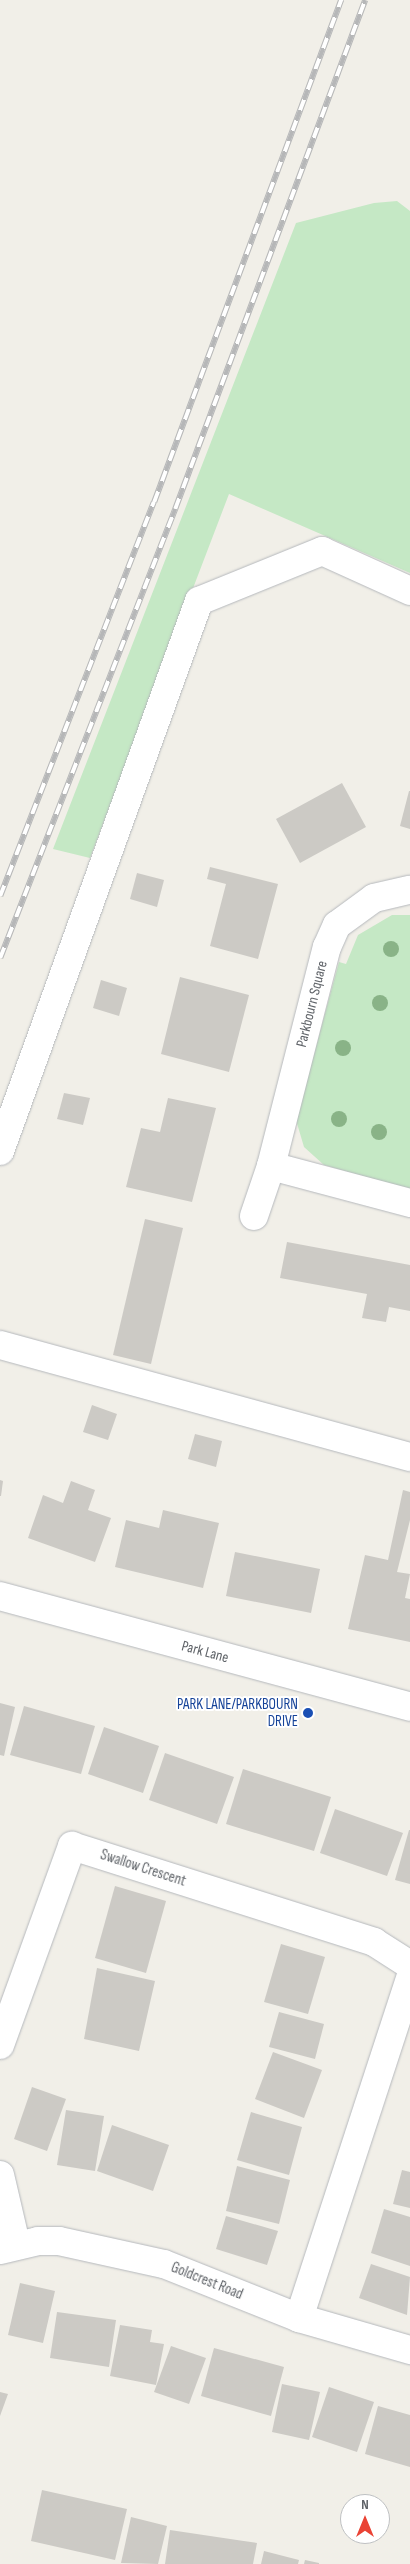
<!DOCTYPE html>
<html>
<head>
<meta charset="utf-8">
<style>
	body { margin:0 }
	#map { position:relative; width:410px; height:2564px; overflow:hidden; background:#f1efe8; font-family:"Sofia Sans Condensed",sans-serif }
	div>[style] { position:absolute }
	.green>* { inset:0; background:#c5e8c5 }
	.building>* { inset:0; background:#cccac5 }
	.roads { filter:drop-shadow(0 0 1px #b5b8bc) drop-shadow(0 0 1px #b5b8bc) }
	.minor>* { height:28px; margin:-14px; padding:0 14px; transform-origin:14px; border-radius:14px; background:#fff }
	.rail>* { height:5.5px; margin-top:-2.75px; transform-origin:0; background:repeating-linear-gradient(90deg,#fff 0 11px,#b6b7b8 0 22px); box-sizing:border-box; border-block:1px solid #b6b7b8 }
	.trees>* { width:16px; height:16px; margin:-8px; border-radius:50%; background:#89b387 }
	.dots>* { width:14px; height:14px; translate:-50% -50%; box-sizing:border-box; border:2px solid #fff; border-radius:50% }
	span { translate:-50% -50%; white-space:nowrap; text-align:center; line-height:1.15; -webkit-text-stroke:4px #fff; paint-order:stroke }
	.street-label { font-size:15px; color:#5f6368 }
	.transit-label { font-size:15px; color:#164399 }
	.right { translate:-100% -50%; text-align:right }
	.north { position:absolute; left:340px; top:2494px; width:50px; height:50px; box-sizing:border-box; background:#fff; border:1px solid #bfc1c3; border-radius:50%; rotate:0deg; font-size:14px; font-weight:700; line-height:20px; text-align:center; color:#5f6368 }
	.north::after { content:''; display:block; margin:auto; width:18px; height:22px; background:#ea4335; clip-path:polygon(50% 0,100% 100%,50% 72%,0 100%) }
</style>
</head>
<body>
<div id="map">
	<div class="green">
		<div style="clip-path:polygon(397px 201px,410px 211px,410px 573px,229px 494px,90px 858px,53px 849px,296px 223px,374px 203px)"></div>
		<div style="clip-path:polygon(392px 915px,410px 915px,410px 1190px,324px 1165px,304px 1147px,296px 1120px,339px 962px,346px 964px,358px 935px)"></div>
	</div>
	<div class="building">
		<div style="clip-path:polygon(342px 783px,366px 827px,300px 863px,276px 819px)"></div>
		<div style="clip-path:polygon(409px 791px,410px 791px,410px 829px,400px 826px)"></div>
		<div style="clip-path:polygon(210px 867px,278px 884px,258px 959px,210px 946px,226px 884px,207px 879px)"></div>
		<div style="clip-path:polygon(137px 873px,164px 880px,157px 907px,130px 899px)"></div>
		<div style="clip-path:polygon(180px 977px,249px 995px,229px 1072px,161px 1054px)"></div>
		<div style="clip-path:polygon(101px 980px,127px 988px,119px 1016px,93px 1008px)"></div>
		<div style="clip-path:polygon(64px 1093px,90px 1098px,83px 1125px,57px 1119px)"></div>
		<div style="clip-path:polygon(168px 1098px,216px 1108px,192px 1202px,126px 1187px,141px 1128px,160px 1132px)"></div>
		<div style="clip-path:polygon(145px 1219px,183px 1228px,151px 1364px,113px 1355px)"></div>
		<div style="clip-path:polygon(287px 1242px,410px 1265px,410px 1311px,389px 1307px,386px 1322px,362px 1318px,367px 1294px,280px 1278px)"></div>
		<div style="clip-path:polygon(92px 1405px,117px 1414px,108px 1440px,83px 1432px)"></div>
		<div style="clip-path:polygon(195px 1434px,222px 1441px,216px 1467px,188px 1459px)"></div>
		<div style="clip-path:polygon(0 1480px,3px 1481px,1px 1496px,0 1496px)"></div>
		<div style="clip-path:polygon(71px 1481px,95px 1490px,88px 1510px,111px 1518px,95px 1562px,28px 1538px,43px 1495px,63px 1503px)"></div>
		<div style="clip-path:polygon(403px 1490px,410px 1492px,410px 1520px,397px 1572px,410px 1574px,405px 1598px,410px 1599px,410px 1642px,348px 1629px,365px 1555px,388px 1560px)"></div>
		<div style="clip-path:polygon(163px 1510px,219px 1523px,203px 1588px,115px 1567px,126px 1520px,159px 1528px)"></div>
		<div style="clip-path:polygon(235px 1552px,320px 1569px,311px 1613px,226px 1596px)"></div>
		<div style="clip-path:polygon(0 1703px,15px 1707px,4px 1756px,0 1755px)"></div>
		<div style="clip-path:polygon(24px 1706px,95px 1726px,81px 1774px,10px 1755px)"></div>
		<div style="clip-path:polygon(104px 1727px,159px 1746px,143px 1793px,88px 1774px)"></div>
		<div style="clip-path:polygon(165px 1753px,234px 1777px,217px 1824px,149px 1800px)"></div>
		<div style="clip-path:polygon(243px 1769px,331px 1797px,314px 1851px,226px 1824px)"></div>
		<div style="clip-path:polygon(335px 1809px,403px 1833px,387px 1876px,320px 1853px)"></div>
		<div style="clip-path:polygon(409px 1830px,410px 1830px,410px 1884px,395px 1880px)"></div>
		<div style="clip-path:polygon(115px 1886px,166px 1901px,146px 1973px,95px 1958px)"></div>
		<div style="clip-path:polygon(281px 1944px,325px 1957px,308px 2014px,264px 2002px)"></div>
		<div style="clip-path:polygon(97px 1968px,155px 1981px,139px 2051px,84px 2039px)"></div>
		<div style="clip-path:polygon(279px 2012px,324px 2024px,315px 2059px,269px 2047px)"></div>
		<div style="clip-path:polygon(273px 2052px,322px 2070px,304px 2118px,255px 2099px)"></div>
		<div style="clip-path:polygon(32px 2087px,66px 2099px,47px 2151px,14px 2139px)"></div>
		<div style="clip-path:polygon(66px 2110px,104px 2116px,95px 2171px,57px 2165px)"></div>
		<div style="clip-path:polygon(251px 2112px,302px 2127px,289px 2175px,237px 2160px)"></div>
		<div style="clip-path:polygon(112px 2125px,169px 2145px,153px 2191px,97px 2171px)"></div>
		<div style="clip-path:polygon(237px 2166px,290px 2180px,279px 2224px,226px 2211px)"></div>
		<div style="clip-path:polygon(402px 2170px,410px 2172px,410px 2208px,393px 2204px)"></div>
		<div style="clip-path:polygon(384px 2209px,410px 2217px,410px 2266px,371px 2253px)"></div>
		<div style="clip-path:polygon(226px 2216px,278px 2231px,267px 2265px,216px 2249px)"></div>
		<div style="clip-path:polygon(371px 2264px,410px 2277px,407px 2315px,359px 2298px)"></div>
		<div style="clip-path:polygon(20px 2283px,55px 2291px,43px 2343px,8px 2335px)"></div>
		<div style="clip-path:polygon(57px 2312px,116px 2320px,109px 2367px,50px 2358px)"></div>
		<div style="clip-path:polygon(120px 2325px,152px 2330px,150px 2342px,164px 2344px,156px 2385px,110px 2376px)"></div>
		<div style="clip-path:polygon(171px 2346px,206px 2358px,189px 2404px,154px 2392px)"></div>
		<div style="clip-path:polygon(214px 2348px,284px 2367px,271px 2416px,201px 2396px)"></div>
		<div style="clip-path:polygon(282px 2384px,320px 2392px,309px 2440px,272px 2432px)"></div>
		<div style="clip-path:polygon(329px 2387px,374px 2402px,357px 2452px,312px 2437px)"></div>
		<div style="clip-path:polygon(0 2392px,8px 2394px,0 2416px)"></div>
		<div style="clip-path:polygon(378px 2406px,410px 2415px,410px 2467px,365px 2454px)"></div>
		<div style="clip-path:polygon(42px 2490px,127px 2509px,115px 2560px,31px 2541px)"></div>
		<div style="clip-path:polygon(131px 2517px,167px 2526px,158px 2564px,121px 2563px)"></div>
		<div style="clip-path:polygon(170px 2530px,257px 2543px,253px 2564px,165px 2564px)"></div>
		<div style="clip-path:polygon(264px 2551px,299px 2560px,298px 2564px,261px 2564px)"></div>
		<div style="clip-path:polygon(305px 2560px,319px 2563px,319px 2564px,304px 2564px)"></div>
	</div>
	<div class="roads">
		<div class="minor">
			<div style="left:0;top:1151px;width:585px;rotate:-70.11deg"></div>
			<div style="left:199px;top:601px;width:133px;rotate:-22.1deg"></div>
			<div style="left:322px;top:551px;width:97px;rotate:24.4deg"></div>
			<div style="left:271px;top:1166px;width:144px;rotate:14.9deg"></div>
			<div style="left:254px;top:1216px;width:53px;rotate:-71.2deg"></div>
			<div style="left:271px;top:1166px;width:226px;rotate:-75.7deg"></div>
			<div style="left:327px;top:947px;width:24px;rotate:-66deg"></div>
			<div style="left:337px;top:925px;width:46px;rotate:-36.1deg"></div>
			<div style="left:374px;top:898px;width:37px;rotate:-13deg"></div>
			<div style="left:0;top:1345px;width:425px;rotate:15.3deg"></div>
			<div style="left:0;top:1596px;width:425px;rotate:15.1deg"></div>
			<div style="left:0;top:2045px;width:212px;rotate:-70.1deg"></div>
			<div style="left:72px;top:1846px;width:317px;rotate:17.6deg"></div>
			<div style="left:374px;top:1942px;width:43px;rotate:32.6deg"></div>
			<div style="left:0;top:2175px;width:71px;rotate:76.9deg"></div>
			<div style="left:0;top:2250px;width:39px;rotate:-13deg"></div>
			<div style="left:38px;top:2241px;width:21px"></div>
			<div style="left:59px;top:2241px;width:107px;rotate:12.4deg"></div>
			<div style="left:164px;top:2264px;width:145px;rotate:21.8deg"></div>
			<div style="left:299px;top:2318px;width:116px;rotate:16.1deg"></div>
			<div style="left:299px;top:2318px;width:357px;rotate:-71.9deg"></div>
		</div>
	</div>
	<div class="rail">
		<div style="left:0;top:896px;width:423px;rotate:-68.7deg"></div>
		<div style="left:154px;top:502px;width:536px;rotate:-69.57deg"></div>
		<div style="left:0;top:958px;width:482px;rotate:-68.7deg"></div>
		<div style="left:175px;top:509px;width:543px;rotate:-69.53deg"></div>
	</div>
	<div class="trees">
		<div style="left:391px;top:949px"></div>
		<div style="left:380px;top:1003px"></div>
		<div style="left:343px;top:1048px"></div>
		<div style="left:339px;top:1119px"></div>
		<div style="left:379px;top:1132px"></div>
	</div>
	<div class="dots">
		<div style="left:308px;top:1713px;background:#1a4fb4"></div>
	</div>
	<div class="street-label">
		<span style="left:312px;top:1004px;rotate:-76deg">Parkbourn Square</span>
		<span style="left:205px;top:1652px;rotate:15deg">Park Lane</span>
		<span style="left:143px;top:1868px;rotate:18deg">Swallow Crescent</span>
		<span style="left:207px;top:2281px;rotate:22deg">Goldcrest Road</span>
	</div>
	<div class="transit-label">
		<span class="right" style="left:298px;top:1713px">PARK LANE/PARKBOURN<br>DRIVE</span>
	</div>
	<div class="north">N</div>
</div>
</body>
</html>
